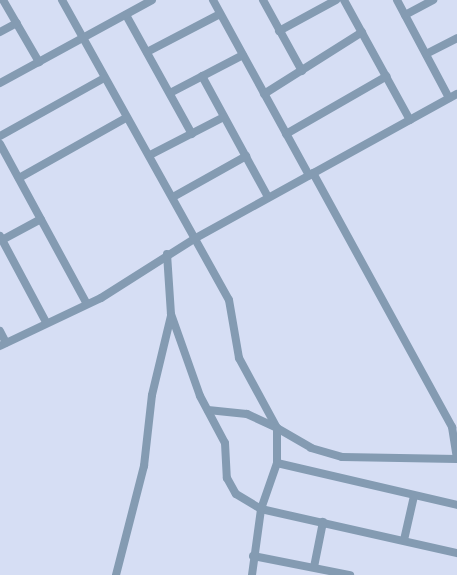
<!DOCTYPE html>
<html>
<head>
<meta charset="utf-8">
<style>
	body { margin:0 }
	#map { position:relative; width:457px; height:575px; overflow:hidden; background:#d6def4; font-family:"Source Sans 3",sans-serif }
	div>[style] { position:absolute }
	.minor>* { height:8px; margin:-4px; padding:0 4px; transform-origin:4px; border-radius:4px; background:#849bb2 }
	span { translate:-50% -50%; white-space:nowrap; text-align:center; line-height:1.15; -webkit-text-stroke:4.5px #fff; paint-order:stroke }
</style>
</head>
<body>
<div id="map">
	<div class="minor">
		<div style="left:3px;top:0;width:72px;rotate:59.9deg"></div>
		<div style="left:62px;top:0;width:343px;rotate:60.9deg"></div>
		<div style="left:229px;top:300px;width:59px;rotate:80.2deg"></div>
		<div style="left:239px;top:358px;width:80px;rotate:61.5deg"></div>
		<div style="left:277px;top:428px;width:39px;rotate:30deg"></div>
		<div style="left:311px;top:448px;width:32px;rotate:16deg"></div>
		<div style="left:342px;top:457px;width:115px;rotate:1deg"></div>
		<div style="left:213px;top:0;width:200px;rotate:61.3deg"></div>
		<div style="left:263px;top:0;width:81px;rotate:61.2deg"></div>
		<div style="left:344px;top:0;width:137px;rotate:61.2deg"></div>
		<div style="left:397px;top:0;width:111px;rotate:62deg"></div>
		<div style="left:126px;top:15px;width:136px;rotate:61deg"></div>
		<div style="left:405px;top:15px;width:32px;rotate:-28deg"></div>
		<div style="left:279px;top:31px;width:65px;rotate:-28.5deg"></div>
		<div style="left:0;top:32px;width:19px;rotate:-28deg"></div>
		<div style="left:147px;top:52px;width:82px;rotate:-27.5deg"></div>
		<div style="left:426px;top:54px;width:35px;rotate:-27deg"></div>
		<div style="left:202px;top:76px;width:138px;rotate:61.4deg"></div>
		<div style="left:0;top:83px;width:173px;rotate:-28.6deg"></div>
		<div style="left:170px;top:93px;width:82px;rotate:-27.5deg"></div>
		<div style="left:264px;top:94px;width:116px;rotate:-32.3deg"></div>
		<div style="left:286px;top:134px;width:116px;rotate:-29.9deg"></div>
		<div style="left:0;top:136px;width:119px;rotate:-29.1deg"></div>
		<div style="left:0;top:144px;width:182px;rotate:61.5deg"></div>
		<div style="left:150px;top:155px;width:83px;rotate:-27.2deg"></div>
		<div style="left:313px;top:173px;width:290px;rotate:61.3deg"></div>
		<div style="left:452px;top:427px;width:32px;rotate:81deg"></div>
		<div style="left:19px;top:178px;width:123px;rotate:-29.3deg"></div>
		<div style="left:173px;top:197px;width:84px;rotate:-29.3deg"></div>
		<div style="left:0;top:236px;width:98px;rotate:61.9deg"></div>
		<div style="left:2px;top:240px;width:44px;rotate:-28.3deg"></div>
		<div style="left:167px;top:254px;width:60px;rotate:86.2deg"></div>
		<div style="left:171px;top:314px;width:87px;rotate:70.5deg"></div>
		<div style="left:200px;top:396px;width:53px;rotate:62deg"></div>
		<div style="left:225px;top:443px;width:35px;rotate:87deg"></div>
		<div style="left:227px;top:478px;width:18px;rotate:61deg"></div>
		<div style="left:236px;top:494px;width:29px;rotate:31deg"></div>
		<div style="left:261px;top:509px;width:201px;rotate:12.7deg"></div>
		<div style="left:0;top:331px;width:13px;rotate:63deg"></div>
		<div style="left:0;top:346px;width:112px;rotate:-25.4deg"></div>
		<div style="left:101px;top:298px;width:110px;rotate:-32.4deg"></div>
		<div style="left:194px;top:239px;width:300px;rotate:-28.9deg"></div>
		<div style="left:208px;top:410px;width:39px;rotate:6deg"></div>
		<div style="left:247px;top:414px;width:33px;rotate:25deg"></div>
		<div style="left:277px;top:428px;width:35px;rotate:90deg"></div>
		<div style="left:404px;top:540px;width:45px;rotate:-77.2deg"></div>
		<div style="left:253px;top:556px;width:99px;rotate:11.1deg"></div>
		<div style="left:314px;top:567px;width:46px;rotate:-78.7deg"></div>
		<div style="left:116px;top:575px;width:113px;rotate:-75.6deg"></div>
		<div style="left:144px;top:466px;width:71px;rotate:-83.6deg"></div>
		<div style="left:152px;top:395px;width:81px;rotate:-76.5deg"></div>
		<div style="left:252px;top:575px;width:67px;rotate:-82.2deg"></div>
		<div style="left:261px;top:509px;width:49px;rotate:-70.8deg"></div>
		<div style="left:277px;top:463px;width:185px;rotate:13.1deg"></div>
	</div>
</div>
</body>
</html>
